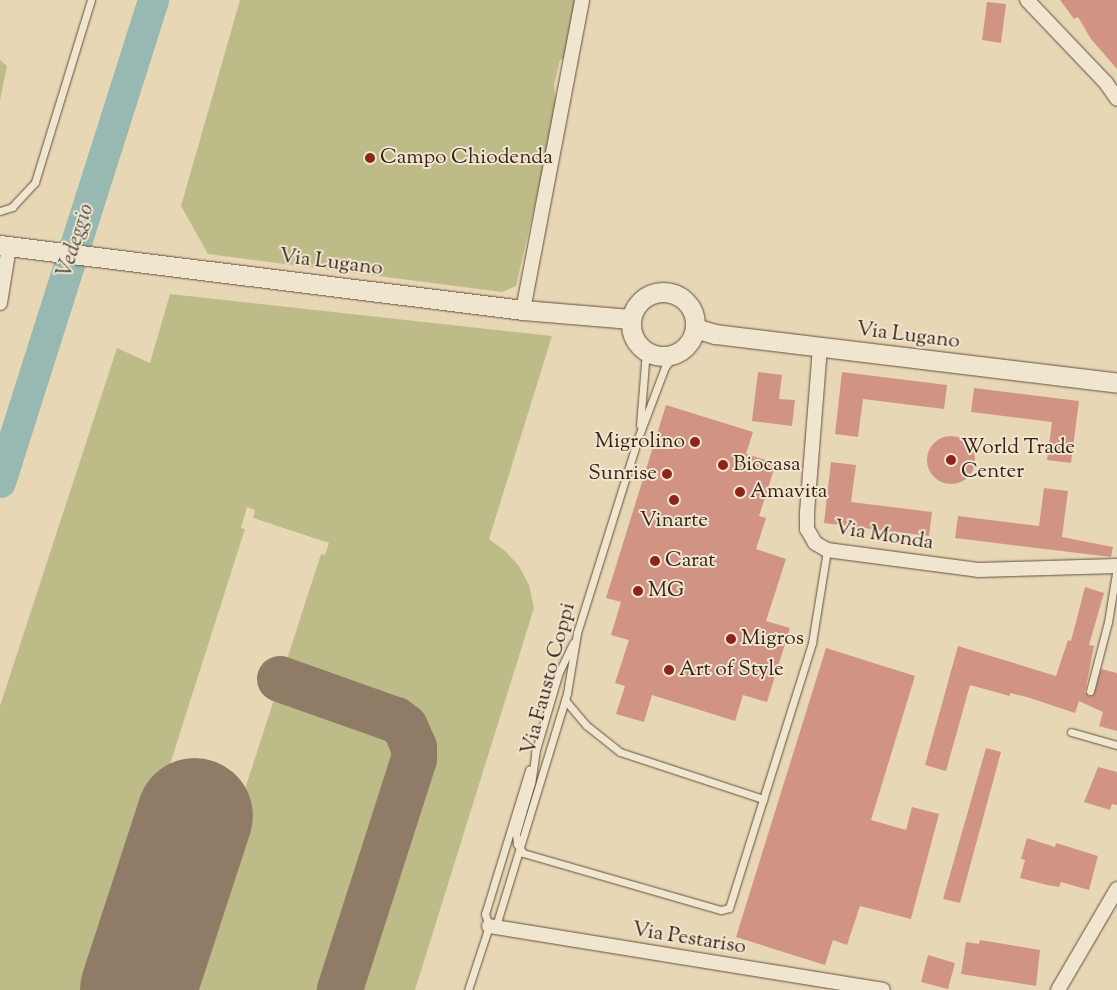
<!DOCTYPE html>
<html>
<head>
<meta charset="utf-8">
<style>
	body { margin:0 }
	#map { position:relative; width:1117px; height:990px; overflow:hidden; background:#e8d7b5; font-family:"Sorts Mill Goudy",serif }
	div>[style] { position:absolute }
	.green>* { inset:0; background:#bdbc88 }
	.river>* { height:31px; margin:-15.5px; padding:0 15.5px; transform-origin:15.5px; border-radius:15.5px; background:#97b9b1 }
	.taxiway>* { height:46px; margin:-23px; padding:0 23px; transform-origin:23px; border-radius:23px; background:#907c66 }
	.runway>* { height:116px; margin:-58px; padding:0 58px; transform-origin:58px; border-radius:58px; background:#907c66 }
	.building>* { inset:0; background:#d19484 }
	.round { border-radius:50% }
	.roads { filter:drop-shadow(0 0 1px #654f3f) drop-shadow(0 0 1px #654f3f) }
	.service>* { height:7px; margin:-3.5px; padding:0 3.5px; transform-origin:3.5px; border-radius:3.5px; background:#f0e5cf }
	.minor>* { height:14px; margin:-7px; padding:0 7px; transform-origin:7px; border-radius:7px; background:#f0e5cf }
	.secondary>* { height:19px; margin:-9.5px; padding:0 9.5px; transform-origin:9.5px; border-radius:9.5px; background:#f0e5cf }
	.secondary>.ring { margin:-9.5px; padding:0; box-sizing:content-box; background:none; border:19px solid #f0e5cf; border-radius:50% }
	.dots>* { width:14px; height:14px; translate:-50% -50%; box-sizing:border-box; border:2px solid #f0e5cf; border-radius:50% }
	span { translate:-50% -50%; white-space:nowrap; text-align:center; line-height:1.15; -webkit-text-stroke:4px #f0e5cf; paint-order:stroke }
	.poi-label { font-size:21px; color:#392218 }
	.left { translate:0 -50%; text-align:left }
	.right { translate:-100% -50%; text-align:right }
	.street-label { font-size:21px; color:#392218 }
	.water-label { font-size:22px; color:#50483e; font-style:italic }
</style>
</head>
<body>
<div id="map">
	<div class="green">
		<div style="clip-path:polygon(240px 0,576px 0,564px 58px,560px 60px,554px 85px,557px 110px,516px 286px,502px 292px,208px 254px,181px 206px)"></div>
		<div style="clip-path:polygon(0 60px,7px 66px,0 100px)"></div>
		<div style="clip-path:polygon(170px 294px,552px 336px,489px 539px,505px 551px,519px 566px,529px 585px,534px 608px,415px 990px,180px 990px,321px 554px,325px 555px,329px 543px,253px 518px,255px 510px,247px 507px,241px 528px,245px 529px,98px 990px,0 990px,0 706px,117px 348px,150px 363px)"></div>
	</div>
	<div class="river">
		<div style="left:0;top:482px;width:506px;rotate:-72.39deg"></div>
	</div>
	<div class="taxiway">
		<div style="left:280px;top:679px;width:123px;rotate:19.5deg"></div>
		<div style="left:396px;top:720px;width:11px;rotate:38deg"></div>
		<div style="left:405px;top:727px;width:22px;rotate:66deg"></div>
		<div style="left:414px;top:747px;width:12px;rotate:90deg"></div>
		<div style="left:414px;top:759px;width:243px;rotate:107.8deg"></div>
	</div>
	<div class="runway">
		<div style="left:138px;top:990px;width:183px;rotate:-71.9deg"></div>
	</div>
	<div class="building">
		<div style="clip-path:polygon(1060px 0,1117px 0,1117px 69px,1091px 39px,1078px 17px,1074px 19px)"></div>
		<div style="clip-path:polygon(987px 2px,1006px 4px,1001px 43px,982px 40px)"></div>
		<div style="clip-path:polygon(758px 372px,782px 375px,779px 399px,795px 400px,792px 426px,752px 421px)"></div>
		<div style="clip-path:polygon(842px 372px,947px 385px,944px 409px,863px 399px,858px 437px,835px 434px)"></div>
		<div style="clip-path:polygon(974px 388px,1079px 401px,1071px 463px,1047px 460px,1052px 422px,971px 412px)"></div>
		<div style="clip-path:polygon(666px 405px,753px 432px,746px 454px,776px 463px,759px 516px,766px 518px,756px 549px,786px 559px,766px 621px,790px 628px,767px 702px,743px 695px,735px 721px,652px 695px,644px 722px,616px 714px,625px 686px,615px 683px,629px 640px,611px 635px,621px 602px,606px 598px)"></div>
		<div class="round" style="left:927px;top:436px;width:48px;height:48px"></div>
		<div style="clip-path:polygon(831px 462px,856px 465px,851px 502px,932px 512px,929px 536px,824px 523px)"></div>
		<div style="clip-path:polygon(1044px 488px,1068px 491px,1062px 537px,1113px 547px,1111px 557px,955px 538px,958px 516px,1039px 526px)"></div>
		<div style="clip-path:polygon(1085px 587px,1104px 593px,1089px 645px,1094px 646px,1085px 692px,1089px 696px,1094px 694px,1101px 669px,1117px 673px,1117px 731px,1099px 726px,1103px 712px,1079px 701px,1075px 713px,1027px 697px,1010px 693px,1010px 696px,970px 685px,946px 771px,925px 765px,958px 646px,1056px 676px,1068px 640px,1071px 641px)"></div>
		<div style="clip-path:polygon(826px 648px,915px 676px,871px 820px,906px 830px,912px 807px,939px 814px,911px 919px,860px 906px,847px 945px,833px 940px,825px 965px,736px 937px)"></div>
		<div style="clip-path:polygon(986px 748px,1001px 752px,960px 903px,943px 899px)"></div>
		<div style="clip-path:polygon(1098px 767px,1117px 772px,1117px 805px,1112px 804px,1110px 810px,1084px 802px)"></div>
		<div style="clip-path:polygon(1027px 838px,1055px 847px,1056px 843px,1098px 856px,1089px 890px,1061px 882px,1059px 887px,1047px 885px,1020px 878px,1025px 860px,1021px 859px)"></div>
		<div style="clip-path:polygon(980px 940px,1040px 950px,1036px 986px,961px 974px,966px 942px,979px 944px)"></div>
		<div style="clip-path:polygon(928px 955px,955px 963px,948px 989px,921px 982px)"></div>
	</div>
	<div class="roads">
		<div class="service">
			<div style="left:0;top:211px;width:13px;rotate:-18deg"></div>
			<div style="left:12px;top:207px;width:34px;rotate:-47deg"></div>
			<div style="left:35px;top:182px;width:190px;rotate:-72.9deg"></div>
			<div style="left:640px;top:425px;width:74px;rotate:-85.4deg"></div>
			<div style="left:1090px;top:691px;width:71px;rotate:-75.4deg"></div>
			<div style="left:1108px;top:622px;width:56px;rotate:-80.7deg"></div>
			<div style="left:565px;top:700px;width:33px;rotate:50deg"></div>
			<div style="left:586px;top:725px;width:43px;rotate:38.5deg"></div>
			<div style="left:620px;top:752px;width:151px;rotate:18.2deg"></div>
			<div style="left:1071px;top:732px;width:48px;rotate:15.8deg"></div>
			<div style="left:536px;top:749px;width:34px;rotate:98deg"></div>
			<div style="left:531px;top:783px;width:53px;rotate:106.4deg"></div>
			<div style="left:516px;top:834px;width:10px;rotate:84deg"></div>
			<div style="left:517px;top:844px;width:11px;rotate:56deg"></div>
			<div style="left:523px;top:853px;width:206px;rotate:16.1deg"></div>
			<div style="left:721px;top:910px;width:8px;rotate:-14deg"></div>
			<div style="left:729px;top:908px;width:278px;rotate:-72.6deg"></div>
			<div style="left:812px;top:643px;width:94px;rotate:-80.8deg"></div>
			<div style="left:535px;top:753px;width:84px;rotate:-73.5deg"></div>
			<div style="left:559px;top:672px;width:32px;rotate:-64deg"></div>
			<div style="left:495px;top:929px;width:247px;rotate:-73deg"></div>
			<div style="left:567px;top:693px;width:61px;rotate:-80.5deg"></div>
			<div style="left:577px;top:633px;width:204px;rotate:-72.6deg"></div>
			<div style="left:638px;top:438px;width:76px;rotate:-69.2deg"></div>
			<div style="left:665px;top:367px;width:18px;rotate:-52deg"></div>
			<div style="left:468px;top:990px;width:67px;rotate:-71.8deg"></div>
			<div style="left:489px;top:926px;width:13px;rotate:-108deg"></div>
			<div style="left:485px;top:914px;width:151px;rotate:-73deg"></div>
		</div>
		<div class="minor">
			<div style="left:1027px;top:0;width:115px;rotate:46.4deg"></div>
			<div style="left:1106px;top:83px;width:19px;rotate:55deg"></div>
			<div style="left:0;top:303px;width:57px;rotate:-80.9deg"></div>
			<div style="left:523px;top:310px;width:316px;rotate:-79.2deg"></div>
			<div style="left:820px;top:347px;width:168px;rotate:94.5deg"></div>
			<div style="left:807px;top:514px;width:15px;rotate:90deg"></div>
			<div style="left:807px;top:529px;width:16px;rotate:60deg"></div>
			<div style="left:815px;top:543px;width:14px;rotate:30deg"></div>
			<div style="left:827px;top:550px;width:152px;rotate:7.5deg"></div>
			<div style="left:978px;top:570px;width:139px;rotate:-1.6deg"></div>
			<div style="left:489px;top:926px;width:399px;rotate:9.2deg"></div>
			<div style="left:1058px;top:990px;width:117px;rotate:-59.7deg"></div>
		</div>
		<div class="secondary">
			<div style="left:0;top:245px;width:527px;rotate:7.08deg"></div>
			<div style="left:523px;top:310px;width:108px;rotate:4.8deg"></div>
			<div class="ring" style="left:631px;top:292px;width:45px;height:45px"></div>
			<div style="left:695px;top:328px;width:21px;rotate:17deg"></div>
			<div style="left:715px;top:334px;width:405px;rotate:6.9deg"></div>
		</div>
	</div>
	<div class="dots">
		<div style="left:370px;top:158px;background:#8f2418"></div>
		<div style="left:695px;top:442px;background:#8f2418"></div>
		<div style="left:951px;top:460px;background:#8f2418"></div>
		<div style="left:723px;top:465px;background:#8f2418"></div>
		<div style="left:667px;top:474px;background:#8f2418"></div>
		<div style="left:740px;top:492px;background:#8f2418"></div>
		<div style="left:674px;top:500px;background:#8f2418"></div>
		<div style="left:655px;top:561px;background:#8f2418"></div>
		<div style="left:638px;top:591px;background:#8f2418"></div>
		<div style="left:731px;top:639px;background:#8f2418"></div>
		<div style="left:669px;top:670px;background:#8f2418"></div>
	</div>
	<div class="poi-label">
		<span class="left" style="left:380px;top:158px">Campo Chiodenda</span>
		<span class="right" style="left:685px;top:442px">Migrolino</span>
		<span class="left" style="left:961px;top:460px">World Trade<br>Center</span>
		<span class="left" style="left:733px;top:465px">Biocasa</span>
		<span class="right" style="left:657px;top:474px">Sunrise</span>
		<span class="left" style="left:750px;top:492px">Amavita</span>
		<span style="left:674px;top:521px">Vinarte</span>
		<span class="left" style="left:665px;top:561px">Carat</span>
		<span class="left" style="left:648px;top:591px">MG</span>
		<span class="left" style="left:741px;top:639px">Migros</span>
		<span class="left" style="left:679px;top:670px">Art of Style</span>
	</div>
	<div class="street-label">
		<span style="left:331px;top:263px;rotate:7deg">Via Lugano</span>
		<span style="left:908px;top:336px;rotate:7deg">Via Lugano</span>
		<span style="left:884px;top:536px;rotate:9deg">Via Monda</span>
		<span style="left:549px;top:679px;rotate:-75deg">Via Fausto Coppi</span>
		<span style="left:689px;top:939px;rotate:9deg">Via Pestariso</span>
	</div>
	<div class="water-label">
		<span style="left:77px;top:241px;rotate:-72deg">Vedeggio</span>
	</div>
</div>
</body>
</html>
